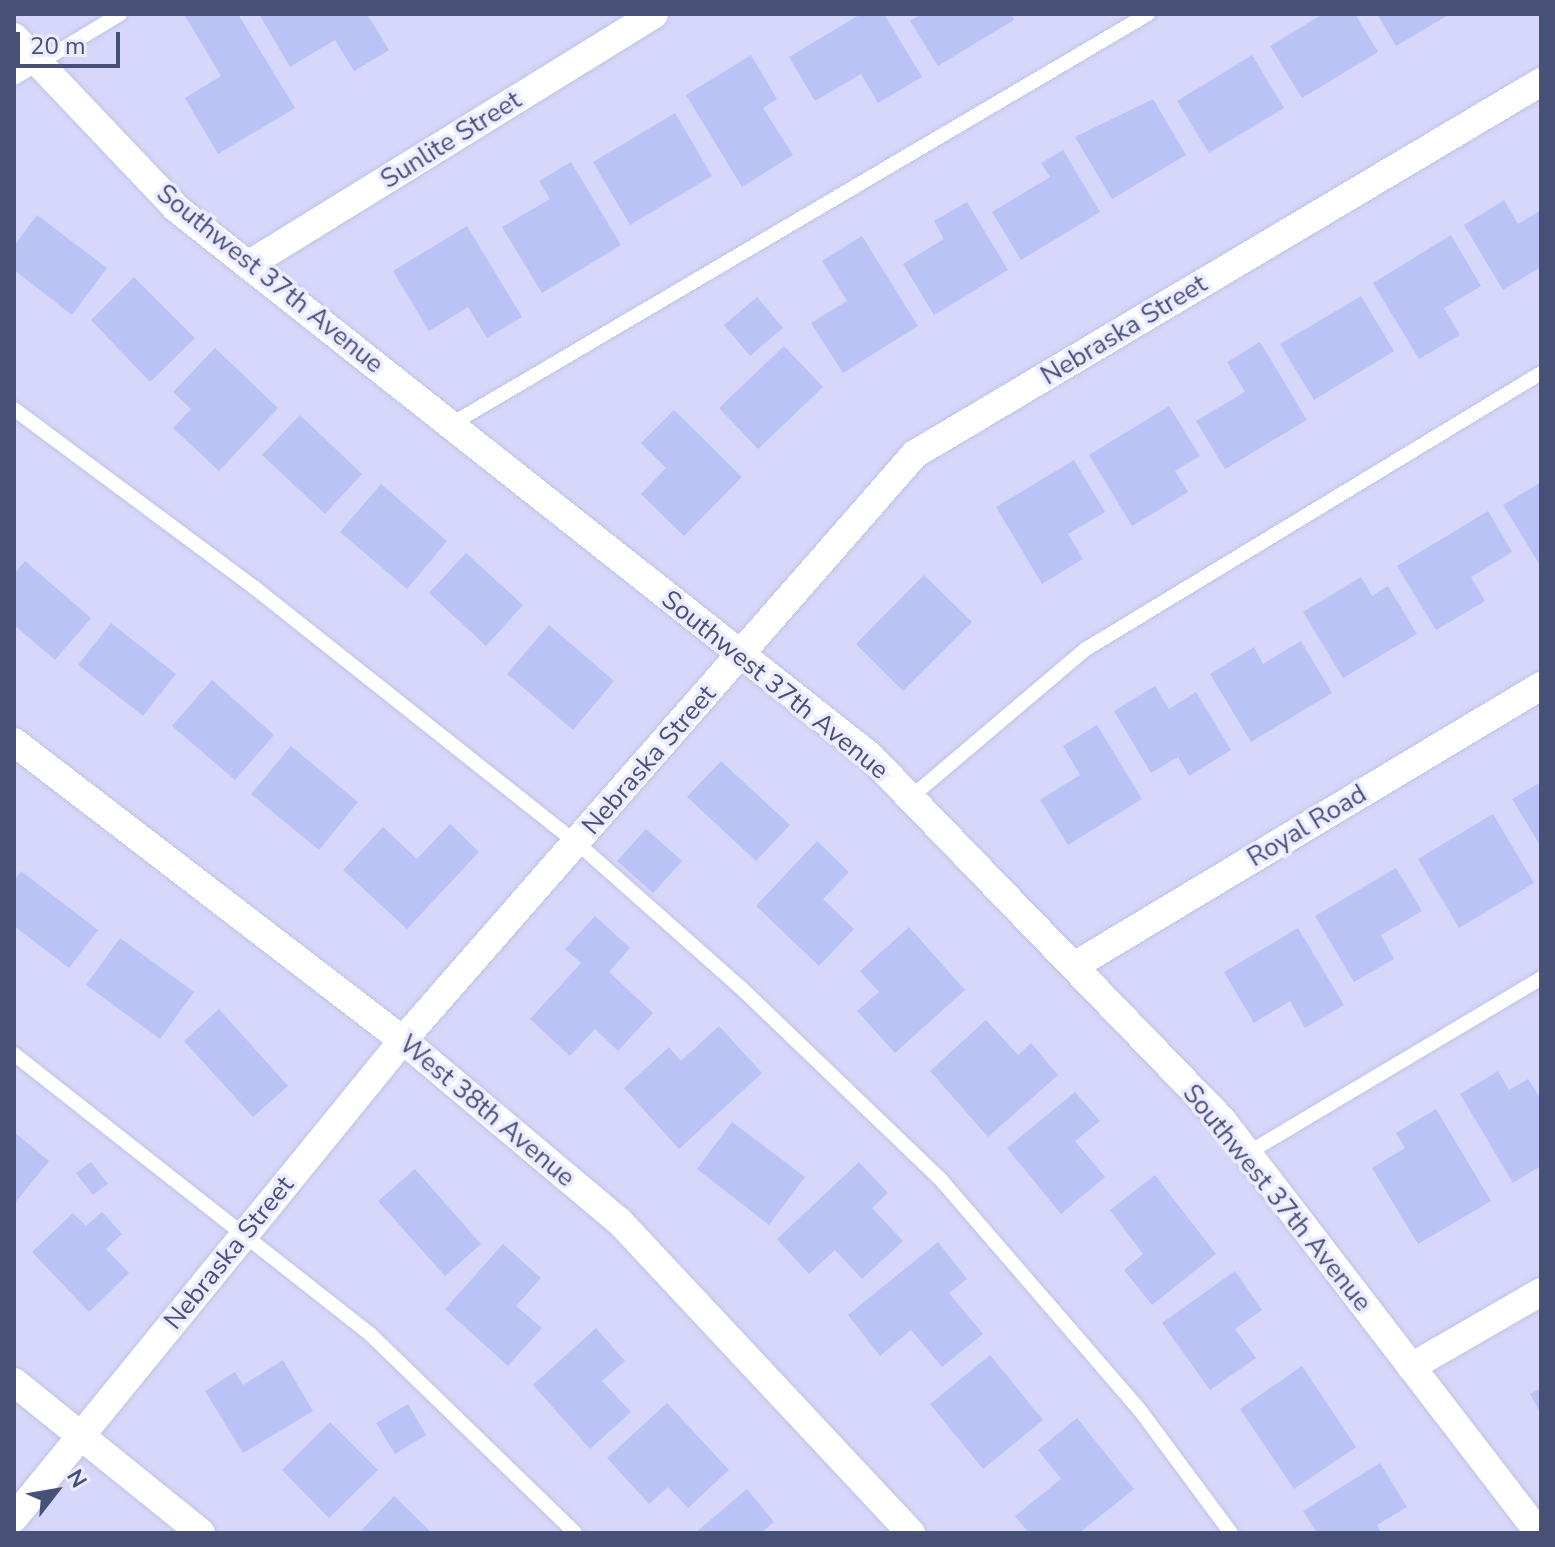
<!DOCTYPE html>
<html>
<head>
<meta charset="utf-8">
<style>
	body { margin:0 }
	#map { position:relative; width:1555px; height:1547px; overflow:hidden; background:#e5e4fe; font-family:"Nunito Sans",sans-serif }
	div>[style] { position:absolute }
	.residential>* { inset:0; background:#d7d7fb }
	.building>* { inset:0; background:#b9c3f5 }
	.roads { filter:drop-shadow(0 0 2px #c0c4e5) drop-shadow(0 0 2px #c0c4e5) }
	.service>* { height:14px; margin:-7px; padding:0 7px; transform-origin:7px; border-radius:7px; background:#fff }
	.minor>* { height:28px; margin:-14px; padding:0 14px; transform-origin:14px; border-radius:14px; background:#fff }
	span { translate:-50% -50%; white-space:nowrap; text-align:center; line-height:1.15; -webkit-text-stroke:7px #ecebff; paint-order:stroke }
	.street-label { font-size:26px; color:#475178 }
	.frame { position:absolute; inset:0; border:16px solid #475178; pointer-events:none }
	.north { position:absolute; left:16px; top:1451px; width:80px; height:80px; -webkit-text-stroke:6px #ecebff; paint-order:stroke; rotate:59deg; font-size:22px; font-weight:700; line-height:32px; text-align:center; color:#475178 }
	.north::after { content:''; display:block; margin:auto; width:28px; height:36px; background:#475178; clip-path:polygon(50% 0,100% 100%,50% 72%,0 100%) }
	.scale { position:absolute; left:16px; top:32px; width:104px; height:36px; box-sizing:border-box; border:4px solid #475178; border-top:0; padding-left:10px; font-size:24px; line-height:28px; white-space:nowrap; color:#475178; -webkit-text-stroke:6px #ecebff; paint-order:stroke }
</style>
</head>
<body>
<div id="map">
	<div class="residential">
		<div style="clip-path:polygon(14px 14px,1541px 14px,1541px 1533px,14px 1533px)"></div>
	</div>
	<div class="building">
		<div style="clip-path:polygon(184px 14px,238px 14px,295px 108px,218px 154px,185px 98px,221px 76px)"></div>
		<div style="clip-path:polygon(259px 14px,367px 14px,389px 50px,354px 71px,335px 40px,290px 67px)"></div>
		<div style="clip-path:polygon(861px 14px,884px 14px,922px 77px,878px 103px,861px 74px,815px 101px,789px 57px)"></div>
		<div style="clip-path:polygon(921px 14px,1011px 14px,1014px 20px,938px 66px,910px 21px)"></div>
		<div style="clip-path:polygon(1323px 14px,1355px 14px,1378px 52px,1302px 98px,1270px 46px)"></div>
		<div style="clip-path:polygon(1377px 14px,1450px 14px,1396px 46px)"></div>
		<div style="clip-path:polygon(751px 55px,777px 99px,763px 108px,793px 155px,742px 187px,686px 95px)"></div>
		<div style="clip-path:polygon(1252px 55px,1284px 108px,1209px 153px,1177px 101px)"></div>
		<div style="clip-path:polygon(1153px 99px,1186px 155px,1112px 199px,1075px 137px)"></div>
		<div style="clip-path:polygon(675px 113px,712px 176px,630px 225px,593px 162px)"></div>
		<div style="clip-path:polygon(1063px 150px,1100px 212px,1021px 260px,992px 212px,1050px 177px,1041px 163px)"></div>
		<div style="clip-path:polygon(571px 162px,621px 245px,542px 293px,502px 227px,550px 199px,539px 181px)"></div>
		<div style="clip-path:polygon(1504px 200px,1518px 224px,1541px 210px,1541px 267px,1503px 290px,1464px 225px)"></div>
		<div style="clip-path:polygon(967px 202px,1008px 270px,934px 315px,903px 264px,944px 239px,934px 221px)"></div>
		<div style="clip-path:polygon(37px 215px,107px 268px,72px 315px,14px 270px,14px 246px)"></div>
		<div style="clip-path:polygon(467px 226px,522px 317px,487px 338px,468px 307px,429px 331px,393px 271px)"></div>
		<div style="clip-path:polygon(1451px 235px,1481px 286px,1444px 308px,1460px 335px,1419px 359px,1373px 283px)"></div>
		<div style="clip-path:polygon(862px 236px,918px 326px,843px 373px,811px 323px,847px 301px,822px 261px)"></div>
		<div style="clip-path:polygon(134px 277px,195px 338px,150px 382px,91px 320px)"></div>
		<div style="clip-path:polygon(1361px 296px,1394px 351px,1314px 400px,1280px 344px)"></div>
		<div style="clip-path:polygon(757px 297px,783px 328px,750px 356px,724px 325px)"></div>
		<div style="clip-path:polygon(1260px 342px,1307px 420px,1225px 469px,1196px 421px,1245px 392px,1227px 362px)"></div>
		<div style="clip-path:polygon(784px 346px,823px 387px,758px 449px,719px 408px)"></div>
		<div style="clip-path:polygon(215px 348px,278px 408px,219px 471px,173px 428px,191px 409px,173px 392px)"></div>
		<div style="clip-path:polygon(1169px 406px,1200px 456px,1175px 471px,1188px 492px,1132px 526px,1089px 455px)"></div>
		<div style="clip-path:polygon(674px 410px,742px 477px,684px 536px,641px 494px,666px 468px,641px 443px)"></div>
		<div style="clip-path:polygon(300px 415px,362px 474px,325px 514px,262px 455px)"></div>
		<div style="clip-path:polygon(1074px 460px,1105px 512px,1068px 534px,1083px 559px,1042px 584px,996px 507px)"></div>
		<div style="clip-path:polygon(1541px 482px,1541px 567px,1503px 505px)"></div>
		<div style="clip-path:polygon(381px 484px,447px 541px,407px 589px,340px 532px)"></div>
		<div style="clip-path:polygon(1488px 511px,1512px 552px,1471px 577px,1485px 601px,1436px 630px,1397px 566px)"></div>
		<div style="clip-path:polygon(466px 553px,523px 605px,486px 646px,429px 593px)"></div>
		<div style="clip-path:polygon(25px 561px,91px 618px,55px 660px,14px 625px,14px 574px)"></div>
		<div style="clip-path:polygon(924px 575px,972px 622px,903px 691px,856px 644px)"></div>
		<div style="clip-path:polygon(1361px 577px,1372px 596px,1388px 586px,1417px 634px,1343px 678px,1303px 612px)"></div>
		<div style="clip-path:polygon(111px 623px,176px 674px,143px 716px,78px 665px)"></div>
		<div style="clip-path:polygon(549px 625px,614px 681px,573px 730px,507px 674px)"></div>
		<div style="clip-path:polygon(1301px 641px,1332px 693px,1251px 742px,1210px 674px,1254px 647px,1263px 664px)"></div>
		<div style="clip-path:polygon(212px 680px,274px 735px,235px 780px,172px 726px)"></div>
		<div style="clip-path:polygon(1155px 686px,1169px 709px,1196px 692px,1231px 750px,1189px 776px,1178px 757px,1151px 773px,1114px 711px)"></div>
		<div style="clip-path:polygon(1097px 725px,1142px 799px,1068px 845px,1040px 800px,1080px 775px,1063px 746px)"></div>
		<div style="clip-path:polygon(291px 746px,358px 802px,319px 850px,251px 794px)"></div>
		<div style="clip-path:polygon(721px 761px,790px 825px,756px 861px,687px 797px)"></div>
		<div style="clip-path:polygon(1541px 782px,1541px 847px,1512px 799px)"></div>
		<div style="clip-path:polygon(1493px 814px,1534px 883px,1459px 928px,1418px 859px)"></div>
		<div style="clip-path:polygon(450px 824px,479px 852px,407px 929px,343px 870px,383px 827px,417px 859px)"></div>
		<div style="clip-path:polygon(646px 829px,682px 861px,653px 893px,617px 861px)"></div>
		<div style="clip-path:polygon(817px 841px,849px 872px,823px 899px,854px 929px,819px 966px,756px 906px)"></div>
		<div style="clip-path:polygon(1396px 868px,1422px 911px,1381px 935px,1394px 959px,1354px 982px,1315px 916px)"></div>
		<div style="clip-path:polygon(21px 871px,98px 930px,69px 968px,14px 926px,14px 881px)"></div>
		<div style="clip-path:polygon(595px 916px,630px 948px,609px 972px,653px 1013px,618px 1051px,595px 1029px,570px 1056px,530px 1019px,581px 963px,565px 949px)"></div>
		<div style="clip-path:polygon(909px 927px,965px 990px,895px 1053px,857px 1011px,879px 992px,860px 971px)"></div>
		<div style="clip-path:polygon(1298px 928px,1344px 1005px,1305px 1028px,1290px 1001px,1254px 1023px,1224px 972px)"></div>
		<div style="clip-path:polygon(120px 938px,194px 992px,160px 1039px,86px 985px)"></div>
		<div style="clip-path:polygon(219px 1009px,288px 1086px,253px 1117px,184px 1041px)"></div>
		<div style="clip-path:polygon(986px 1020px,1018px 1055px,1031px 1043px,1058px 1075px,988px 1137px,930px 1071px)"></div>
		<div style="clip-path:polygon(719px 1026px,762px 1073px,679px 1149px,624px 1088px,669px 1047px,681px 1061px)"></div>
		<div style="clip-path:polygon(1498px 1071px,1509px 1090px,1528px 1079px,1541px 1099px,1541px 1166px,1513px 1183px,1460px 1094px)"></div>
		<div style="clip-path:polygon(1075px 1092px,1100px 1121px,1075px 1141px,1105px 1177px,1061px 1214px,1007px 1148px)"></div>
		<div style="clip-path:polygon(1436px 1109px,1491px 1201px,1418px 1244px,1372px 1168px,1405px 1148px,1396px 1133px)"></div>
		<div style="clip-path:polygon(732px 1122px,805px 1177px,769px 1225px,697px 1169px)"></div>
		<div style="clip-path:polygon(14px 1132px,49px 1161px,14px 1204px)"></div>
		<div style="clip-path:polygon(91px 1162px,108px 1184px,93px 1195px,76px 1173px)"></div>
		<div style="clip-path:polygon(859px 1162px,888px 1193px,872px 1208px,903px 1241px,862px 1279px,835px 1250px,809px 1274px,777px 1239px)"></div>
		<div style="clip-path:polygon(415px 1169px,481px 1244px,445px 1276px,378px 1201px)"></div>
		<div style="clip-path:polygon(1155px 1175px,1216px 1254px,1152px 1305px,1124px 1270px,1143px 1254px,1110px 1210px)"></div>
		<div style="clip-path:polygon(102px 1212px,122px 1234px,106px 1249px,129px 1273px,89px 1312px,32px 1252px,73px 1213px,86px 1226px)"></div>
		<div style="clip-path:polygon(938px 1242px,967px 1279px,949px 1293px,983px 1334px,942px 1367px,911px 1330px,880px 1356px,848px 1315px)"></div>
		<div style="clip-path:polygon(503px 1244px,541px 1278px,516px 1306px,542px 1328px,508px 1366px,445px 1309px)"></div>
		<div style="clip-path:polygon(1235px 1271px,1262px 1310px,1235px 1329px,1256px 1358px,1210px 1390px,1162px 1323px)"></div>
		<div style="clip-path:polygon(596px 1328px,625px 1361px,602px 1381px,631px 1412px,590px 1449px,533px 1385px)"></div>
		<div style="clip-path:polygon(990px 1355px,1043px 1420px,983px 1469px,930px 1404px)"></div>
		<div style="clip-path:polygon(283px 1360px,313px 1411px,243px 1453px,205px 1391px,235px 1372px,243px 1385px)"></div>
		<div style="clip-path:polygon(1302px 1366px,1356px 1447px,1294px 1489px,1240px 1409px)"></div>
		<div style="clip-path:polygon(1541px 1388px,1541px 1414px,1530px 1394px)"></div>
		<div style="clip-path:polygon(667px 1403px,729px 1470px,688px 1508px,668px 1487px,649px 1504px,607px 1458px)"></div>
		<div style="clip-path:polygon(408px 1404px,426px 1435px,395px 1454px,376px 1423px)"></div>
		<div style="clip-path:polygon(1077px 1418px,1134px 1489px,1079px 1533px,1029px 1533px,1015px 1516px,1061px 1479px,1038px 1450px)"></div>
		<div style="clip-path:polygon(330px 1422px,378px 1470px,329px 1518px,282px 1470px)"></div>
		<div style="clip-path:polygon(1380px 1463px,1407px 1507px,1377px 1525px,1381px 1533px,1317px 1533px,1303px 1511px)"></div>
		<div style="clip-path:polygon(747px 1489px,774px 1522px,761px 1533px,695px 1533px)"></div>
		<div style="clip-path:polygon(394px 1496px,432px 1533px,359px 1533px)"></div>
	</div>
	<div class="roads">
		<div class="service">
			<div style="left:14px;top:78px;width:124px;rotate:-31.1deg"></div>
			<div style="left:14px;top:409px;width:300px;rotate:36.6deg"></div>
			<div style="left:255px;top:588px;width:409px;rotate:38.4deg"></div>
			<div style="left:576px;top:842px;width:219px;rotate:41.5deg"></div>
			<div style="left:740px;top:987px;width:280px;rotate:43.8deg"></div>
			<div style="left:942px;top:1181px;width:301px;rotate:49.2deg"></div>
			<div style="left:1139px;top:1409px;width:154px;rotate:53.4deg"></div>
			<div style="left:450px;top:425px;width:810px;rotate:-30.49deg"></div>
			<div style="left:910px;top:798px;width:231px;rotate:-40.3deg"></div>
			<div style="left:1086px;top:649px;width:532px;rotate:-31.24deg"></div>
			<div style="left:14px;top:1054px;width:454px;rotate:38.2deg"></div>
			<div style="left:371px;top:1335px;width:284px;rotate:44.1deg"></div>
			<div style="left:1248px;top:1153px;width:341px;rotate:-30.8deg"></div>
		</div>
		<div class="minor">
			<div style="left:14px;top:37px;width:236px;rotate:46.5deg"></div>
			<div style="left:176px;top:208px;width:884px;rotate:38.3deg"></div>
			<div style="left:870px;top:756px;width:506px;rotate:45.96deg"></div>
			<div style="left:1222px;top:1120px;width:521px;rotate:52.49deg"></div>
			<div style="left:248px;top:265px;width:477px;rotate:-31.7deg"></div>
			<div style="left:14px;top:742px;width:490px;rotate:37.5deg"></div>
			<div style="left:403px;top:1040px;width:282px;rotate:40deg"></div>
			<div style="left:619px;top:1221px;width:427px;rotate:46.9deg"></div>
			<div style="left:1074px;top:966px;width:545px;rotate:-30.95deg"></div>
			<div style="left:1411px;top:1367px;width:150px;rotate:-30deg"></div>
			<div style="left:14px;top:1382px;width:240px;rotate:38.9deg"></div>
			<div style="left:14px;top:1518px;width:616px;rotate:-50.86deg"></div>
			<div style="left:403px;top:1040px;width:778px;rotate:-48.86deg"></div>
			<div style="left:915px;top:454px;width:728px;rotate:-30.72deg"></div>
		</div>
	</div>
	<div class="street-label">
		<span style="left:451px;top:140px;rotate:-32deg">Sunlite Street</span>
		<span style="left:270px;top:279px;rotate:39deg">Southwest 37th Avenue</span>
		<span style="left:1124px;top:330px;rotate:-31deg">Nebraska Street</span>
		<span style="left:775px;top:685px;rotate:39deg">Southwest 37th Avenue</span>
		<span style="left:649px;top:760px;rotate:-49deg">Nebraska Street</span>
		<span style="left:1307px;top:826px;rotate:-31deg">Royal Road</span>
		<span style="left:487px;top:1111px;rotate:40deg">West 38th Avenue</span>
		<span style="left:1277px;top:1198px;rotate:51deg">Southwest 37th Avenue</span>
		<span style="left:229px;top:1253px;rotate:-51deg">Nebraska Street</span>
	</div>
	<div class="frame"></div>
	<div class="north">N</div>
	<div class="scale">20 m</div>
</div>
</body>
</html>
